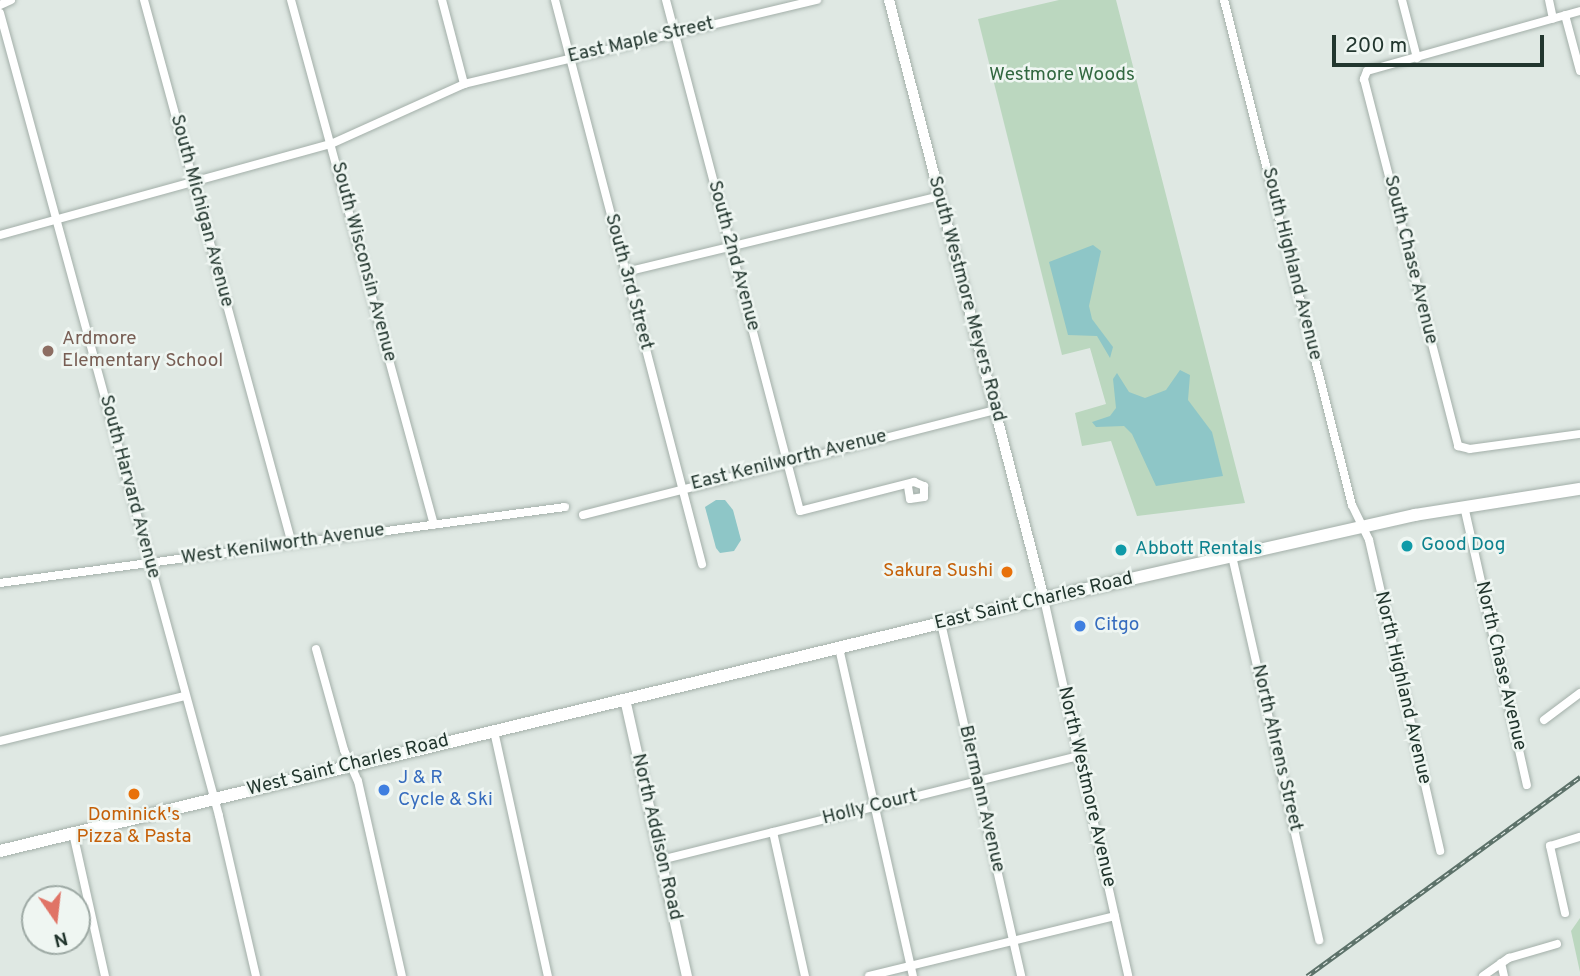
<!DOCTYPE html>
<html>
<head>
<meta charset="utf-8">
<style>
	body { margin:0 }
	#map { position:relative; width:1580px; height:976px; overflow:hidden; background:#dfe8e3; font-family:Overpass,sans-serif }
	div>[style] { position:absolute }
	.green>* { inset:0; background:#bbd7bf }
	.water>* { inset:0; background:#8ec6c7 }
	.roads { filter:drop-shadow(0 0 2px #a3afa9) drop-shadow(0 0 2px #a3afa9) }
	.minor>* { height:8px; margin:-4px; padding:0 4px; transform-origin:4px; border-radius:4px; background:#fff }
	.tertiary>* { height:10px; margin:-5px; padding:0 5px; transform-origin:5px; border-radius:5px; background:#fff }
	.secondary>* { height:12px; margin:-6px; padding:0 6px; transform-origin:6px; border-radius:6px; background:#fff }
	.rail>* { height:4.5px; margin-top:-2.25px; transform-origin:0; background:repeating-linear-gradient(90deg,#eff6f2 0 5px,#5d726a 0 10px); box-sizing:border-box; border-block:2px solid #5d726a }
	.dots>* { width:19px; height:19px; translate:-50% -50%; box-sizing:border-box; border:4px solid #eff6f2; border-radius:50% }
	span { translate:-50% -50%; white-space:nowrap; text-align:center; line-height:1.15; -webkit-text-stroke:5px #eff6f2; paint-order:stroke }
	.street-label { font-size:19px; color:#22362e }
	.park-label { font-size:19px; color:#326840 }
	.education-label { font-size:19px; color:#785e54 }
	.left { translate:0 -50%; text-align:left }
	.culture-label { font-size:19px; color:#0d838f }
	.food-label { font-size:19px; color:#c56008 }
	.right { translate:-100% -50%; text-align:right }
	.shop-label { font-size:19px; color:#366cbe }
	.north { position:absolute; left:21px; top:885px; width:70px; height:70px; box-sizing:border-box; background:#eff6f2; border:2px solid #9da9a4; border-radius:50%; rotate:166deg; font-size:19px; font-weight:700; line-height:28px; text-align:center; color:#22362e }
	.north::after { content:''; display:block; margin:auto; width:24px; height:32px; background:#e07466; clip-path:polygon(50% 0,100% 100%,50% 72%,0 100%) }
	.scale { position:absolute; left:1332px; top:35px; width:212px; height:32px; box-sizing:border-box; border:4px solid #22362e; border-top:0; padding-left:9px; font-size:21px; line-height:24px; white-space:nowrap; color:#22362e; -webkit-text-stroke:5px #eff6f2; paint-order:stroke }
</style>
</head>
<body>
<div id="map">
	<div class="green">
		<div style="clip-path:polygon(1059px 0,1116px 0,1245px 503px,1137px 516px,1111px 441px,1082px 446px,1075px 413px,1106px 404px,1090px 348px,1062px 355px,978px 19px)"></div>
		<div style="clip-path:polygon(1580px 918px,1580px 972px,1571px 931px)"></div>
	</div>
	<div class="water">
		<div style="clip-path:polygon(1093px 245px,1101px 251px,1089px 306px,1092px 319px,1113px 347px,1110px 358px,1097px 336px,1068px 335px,1049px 262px)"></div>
		<div style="clip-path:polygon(1180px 370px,1190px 375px,1188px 400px,1212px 432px,1223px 476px,1156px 486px,1132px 434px,1124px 426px,1096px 427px,1092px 422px,1110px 416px,1116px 408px,1113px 379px,1117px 373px,1129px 392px,1145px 398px,1166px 390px)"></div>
		<div style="clip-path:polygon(716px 500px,725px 500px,733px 510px,741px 540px,734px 551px,720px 553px,716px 548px,705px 507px)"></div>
	</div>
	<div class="roads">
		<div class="minor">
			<div style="left:144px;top:0;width:564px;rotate:74.78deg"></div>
			<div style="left:291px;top:0;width:544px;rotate:74.76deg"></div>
			<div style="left:442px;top:0;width:87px;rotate:75.3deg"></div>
			<div style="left:555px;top:0;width:583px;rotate:75.39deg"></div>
			<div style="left:666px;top:0;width:528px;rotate:75.31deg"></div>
			<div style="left:800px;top:511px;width:118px;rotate:-14.3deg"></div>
			<div style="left:914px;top:482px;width:11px;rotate:22deg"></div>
			<div style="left:924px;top:486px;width:11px;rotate:90deg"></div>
			<div style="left:924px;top:497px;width:14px;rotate:172deg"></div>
			<div style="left:910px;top:499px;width:13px;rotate:-99deg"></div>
			<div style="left:1224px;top:0;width:521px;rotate:75.78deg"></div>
			<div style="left:1352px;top:505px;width:39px;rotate:64deg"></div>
			<div style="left:1369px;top:540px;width:319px;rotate:77.1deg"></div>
			<div style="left:1402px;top:0;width:60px;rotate:75.5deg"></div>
			<div style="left:1549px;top:0;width:19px;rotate:78deg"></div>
			<div style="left:0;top:5px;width:12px;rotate:-24deg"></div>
			<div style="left:1580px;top:11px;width:221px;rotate:164.3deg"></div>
			<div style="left:1367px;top:71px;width:9px;rotate:111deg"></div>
			<div style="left:1364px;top:79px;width:379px;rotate:75.6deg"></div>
			<div style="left:1458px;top:446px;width:12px;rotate:14deg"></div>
			<div style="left:1470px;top:449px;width:111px;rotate:-7.8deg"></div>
			<div style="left:0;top:13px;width:832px;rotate:74.74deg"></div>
			<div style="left:219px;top:816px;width:164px;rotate:77deg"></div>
			<div style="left:1565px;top:15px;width:58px;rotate:75deg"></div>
			<div style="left:0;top:235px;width:343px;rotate:-15.4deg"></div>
			<div style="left:331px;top:144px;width:146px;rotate:-24.3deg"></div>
			<div style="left:464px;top:84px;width:363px;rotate:-13.4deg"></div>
			<div style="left:626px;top:272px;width:323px;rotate:-13.6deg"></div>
			<div style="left:1464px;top:506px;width:286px;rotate:77.3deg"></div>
			<div style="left:583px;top:515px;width:425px;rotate:-14.3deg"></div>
			<div style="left:1232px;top:556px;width:394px;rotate:77.2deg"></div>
			<div style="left:0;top:583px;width:570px;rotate:-7.66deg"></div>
			<div style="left:1044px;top:599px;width:386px;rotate:77.4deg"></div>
			<div style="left:941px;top:623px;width:362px;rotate:77.2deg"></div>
			<div style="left:839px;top:648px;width:336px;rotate:77.3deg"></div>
			<div style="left:316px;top:649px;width:105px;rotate:74.5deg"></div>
			<div style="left:344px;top:750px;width:34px;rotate:66deg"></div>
			<div style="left:358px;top:781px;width:200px;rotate:77.3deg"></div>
			<div style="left:1544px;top:720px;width:45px;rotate:-36.9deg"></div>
			<div style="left:494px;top:731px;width:251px;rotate:77.6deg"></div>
			<div style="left:0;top:741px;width:190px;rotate:-13.7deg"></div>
			<div style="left:773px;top:832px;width:148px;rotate:77.5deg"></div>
			<div style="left:73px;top:833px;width:147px;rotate:77.4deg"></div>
			<div style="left:661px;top:860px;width:431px;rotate:-14deg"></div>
			<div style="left:1565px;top:913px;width:69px;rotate:-102.6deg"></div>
			<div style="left:1550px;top:846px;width:31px;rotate:-17deg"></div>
			<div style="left:1501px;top:963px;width:13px;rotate:77deg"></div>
			<div style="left:869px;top:976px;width:253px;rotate:-13.7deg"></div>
			<div style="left:1483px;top:976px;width:32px;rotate:-35deg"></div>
			<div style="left:1509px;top:958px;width:50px;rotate:-16.3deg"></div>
		</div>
		<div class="tertiary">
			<div style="left:889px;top:0;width:619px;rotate:75.49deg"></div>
			<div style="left:625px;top:699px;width:284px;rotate:77.4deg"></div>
		</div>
		<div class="secondary">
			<div style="left:0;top:851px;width:1044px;rotate:-13.62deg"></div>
			<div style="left:1015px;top:605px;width:410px;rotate:-12.7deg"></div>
			<div style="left:1415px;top:515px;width:167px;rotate:-9deg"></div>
		</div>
	</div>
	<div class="rail">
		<div style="left:1307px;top:976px;width:338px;rotate:-36.1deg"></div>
	</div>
	<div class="dots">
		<div style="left:48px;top:351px;background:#8d6e63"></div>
		<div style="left:1407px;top:546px;background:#0f9aa8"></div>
		<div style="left:1121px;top:550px;background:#0f9aa8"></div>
		<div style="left:1007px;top:572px;background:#e8710a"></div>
		<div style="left:1080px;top:626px;background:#3f7fe0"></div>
		<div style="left:384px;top:790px;background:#3f7fe0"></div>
		<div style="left:134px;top:794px;background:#e8710a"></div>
	</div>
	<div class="street-label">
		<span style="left:641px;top:41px;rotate:-13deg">East Maple Street</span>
		<span style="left:201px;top:211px;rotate:75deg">South Michigan Avenue</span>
		<span style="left:733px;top:256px;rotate:75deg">South 2nd Avenue</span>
		<span style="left:1410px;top:260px;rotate:76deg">South Chase Avenue</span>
		<span style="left:363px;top:262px;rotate:75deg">South Wisconsin Avenue</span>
		<span style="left:1291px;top:264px;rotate:76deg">South Highland Avenue</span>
		<span style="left:628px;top:282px;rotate:75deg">South 3rd Street</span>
		<span style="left:966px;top:299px;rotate:75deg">South Westmore Meyers Road</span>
		<span style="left:789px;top:461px;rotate:-14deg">East Kenilworth Avenue</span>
		<span style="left:129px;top:487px;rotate:75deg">South Harvard Avenue</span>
		<span style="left:283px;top:545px;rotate:-8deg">West Kenilworth Avenue</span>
		<span style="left:1034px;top:602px;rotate:-13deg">East Saint Charles Road</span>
		<span style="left:1500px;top:666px;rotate:77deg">North Chase Avenue</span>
		<span style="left:1402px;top:688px;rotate:77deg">North Highland Avenue</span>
		<span style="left:1276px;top:748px;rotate:77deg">North Ahrens Street</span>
		<span style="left:348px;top:766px;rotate:-14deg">West Saint Charles Road</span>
		<span style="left:1086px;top:787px;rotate:77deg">North Westmore Avenue</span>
		<span style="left:981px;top:799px;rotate:77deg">Biermann Avenue</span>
		<span style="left:870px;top:808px;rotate:-14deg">Holly Court</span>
		<span style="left:656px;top:837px;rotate:77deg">North Addison Road</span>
	</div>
	<div class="park-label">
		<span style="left:1062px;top:76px">Westmore Woods</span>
	</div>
	<div class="education-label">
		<span class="left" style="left:62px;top:351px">Ardmore<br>Elementary School</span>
	</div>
	<div class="culture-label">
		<span class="left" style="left:1421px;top:546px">Good Dog</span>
		<span class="left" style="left:1135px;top:550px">Abbott Rentals</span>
	</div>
	<div class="food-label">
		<span class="right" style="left:993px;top:572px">Sakura Sushi</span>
		<span style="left:134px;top:827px">Dominick's<br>Pizza &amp; Pasta</span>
	</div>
	<div class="shop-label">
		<span class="left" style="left:1094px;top:626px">Citgo</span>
		<span class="left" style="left:398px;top:790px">J &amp; R<br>Cycle &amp; Ski</span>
	</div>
	<div class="north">N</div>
	<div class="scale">200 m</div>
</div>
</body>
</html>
